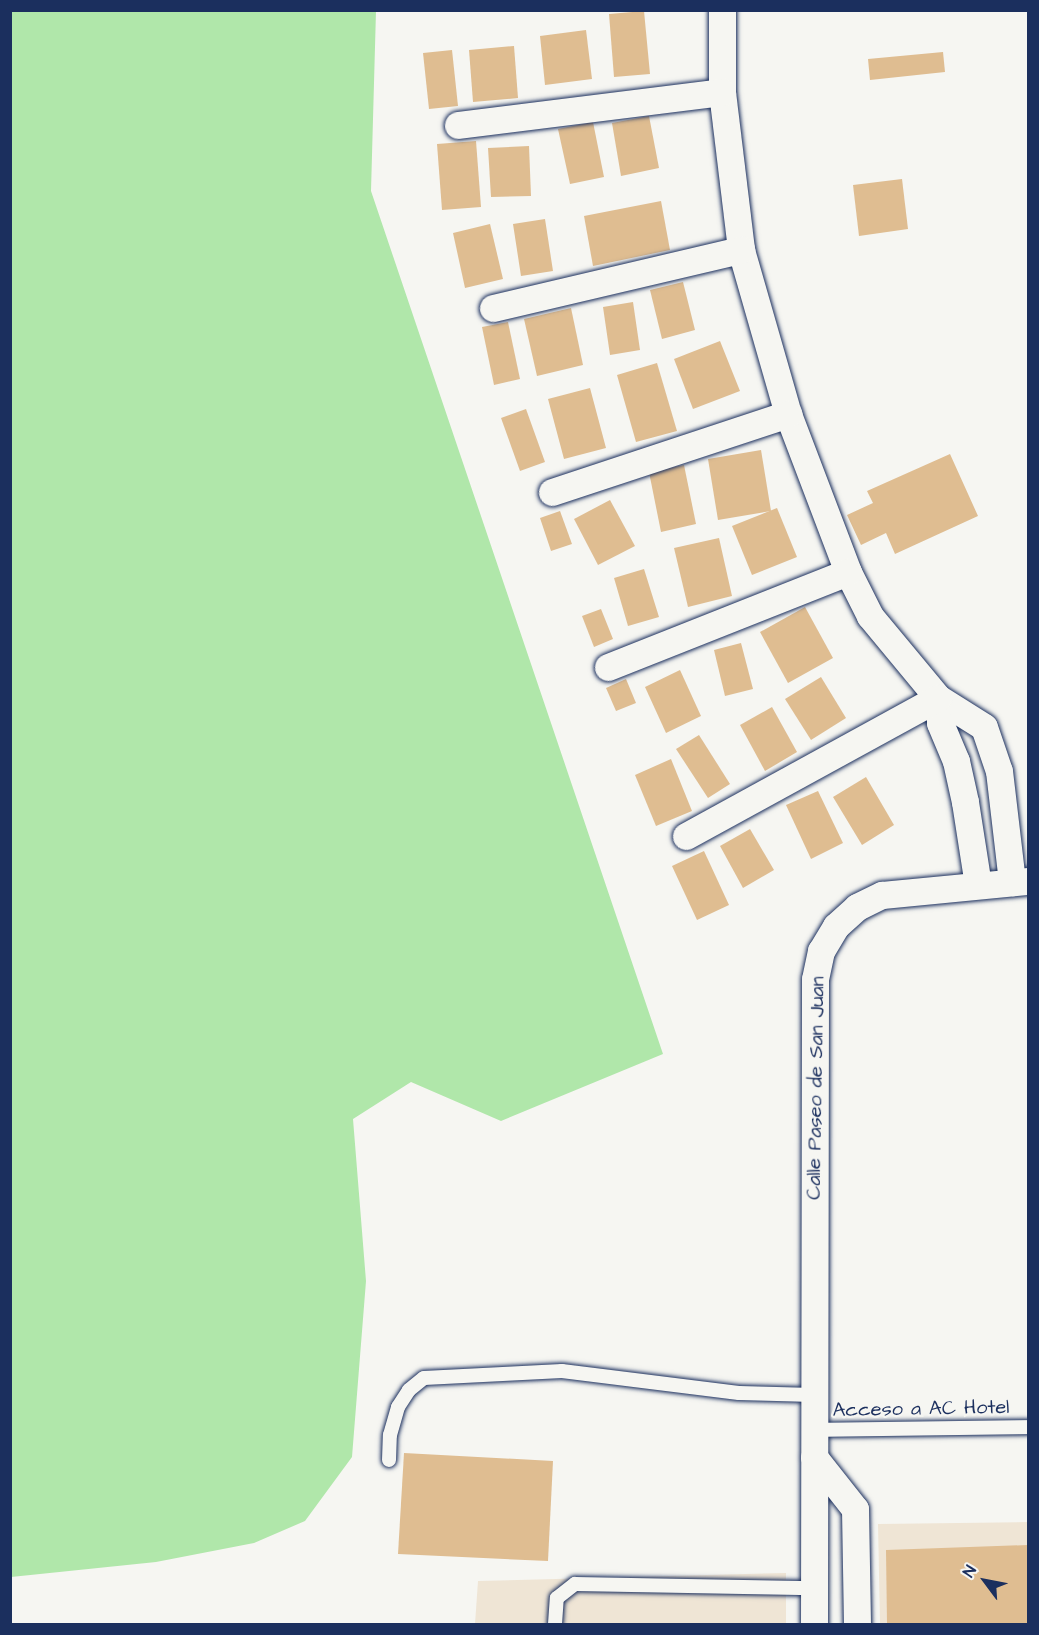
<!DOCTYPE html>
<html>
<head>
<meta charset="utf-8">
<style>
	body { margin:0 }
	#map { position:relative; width:1039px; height:1635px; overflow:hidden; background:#f6f6f2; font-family:"Architects Daughter",sans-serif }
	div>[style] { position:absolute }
	.built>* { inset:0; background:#efe5d5 }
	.green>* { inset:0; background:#b0e7aa }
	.building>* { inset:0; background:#dfbd91 }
	.roads { filter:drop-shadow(0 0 2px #1b2f5e) drop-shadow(0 0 2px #1b2f5e) }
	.service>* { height:14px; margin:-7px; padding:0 7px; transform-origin:7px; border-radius:7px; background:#f6f6f2 }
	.minor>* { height:27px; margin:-13.5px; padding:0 13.5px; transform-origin:13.5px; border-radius:13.5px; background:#f6f6f2 }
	span { translate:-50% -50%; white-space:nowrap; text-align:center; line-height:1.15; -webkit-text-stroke:4.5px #f6f6f2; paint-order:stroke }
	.street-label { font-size:20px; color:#1b2f5e }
	.frame { position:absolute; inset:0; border:12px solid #1b2f5e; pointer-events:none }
	.north { position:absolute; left:955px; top:1551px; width:60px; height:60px; -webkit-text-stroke:4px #f6f6f2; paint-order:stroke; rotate:302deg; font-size:16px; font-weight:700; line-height:24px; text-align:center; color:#1b2f5e }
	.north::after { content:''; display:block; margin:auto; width:21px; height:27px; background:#1b2f5e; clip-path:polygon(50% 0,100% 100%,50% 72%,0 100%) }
</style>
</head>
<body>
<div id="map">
	<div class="built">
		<div style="clip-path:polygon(1028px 1522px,1028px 1624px,880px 1624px,878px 1524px)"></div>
		<div style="clip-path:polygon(786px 1573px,786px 1624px,475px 1624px,478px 1581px)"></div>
	</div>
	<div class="green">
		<div style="clip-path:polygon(11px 10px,376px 11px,371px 191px,663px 1054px,501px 1121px,411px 1082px,353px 1119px,366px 1281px,352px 1457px,305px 1521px,254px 1543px,156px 1562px,11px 1577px)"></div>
	</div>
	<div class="building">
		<div style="clip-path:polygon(644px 11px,650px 74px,614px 77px,609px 14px)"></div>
		<div style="clip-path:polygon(586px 30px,592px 79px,545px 85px,540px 36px)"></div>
		<div style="clip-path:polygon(514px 46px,518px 98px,473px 102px,469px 50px)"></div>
		<div style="clip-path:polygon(452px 50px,458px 106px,429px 109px,423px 53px)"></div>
		<div style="clip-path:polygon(943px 52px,945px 72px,870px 80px,868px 59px)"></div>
		<div style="clip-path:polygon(649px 116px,659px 168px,621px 176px,612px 123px)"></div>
		<div style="clip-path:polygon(593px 122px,604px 177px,570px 184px,558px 129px)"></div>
		<div style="clip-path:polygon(476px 141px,481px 207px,442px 210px,437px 144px)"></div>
		<div style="clip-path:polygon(529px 146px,531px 196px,491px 197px,488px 148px)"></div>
		<div style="clip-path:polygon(902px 179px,908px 229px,859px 236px,853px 185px)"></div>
		<div style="clip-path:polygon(661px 201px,670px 250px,593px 266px,584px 216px)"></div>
		<div style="clip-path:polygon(545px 219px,553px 271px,521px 276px,513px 224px)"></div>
		<div style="clip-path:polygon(490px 224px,503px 279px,465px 288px,453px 233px)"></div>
		<div style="clip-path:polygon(683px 282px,695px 330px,662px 339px,650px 290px)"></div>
		<div style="clip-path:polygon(633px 302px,640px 350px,610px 355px,603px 307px)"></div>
		<div style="clip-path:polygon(571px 308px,583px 365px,537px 376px,524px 319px)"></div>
		<div style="clip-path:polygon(508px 322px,520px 379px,494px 385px,482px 327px)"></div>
		<div style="clip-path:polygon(720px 341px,740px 391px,693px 409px,674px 359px)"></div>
		<div style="clip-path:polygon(657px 363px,677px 431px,636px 442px,617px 375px)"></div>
		<div style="clip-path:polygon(590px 388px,606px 448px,564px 459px,548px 399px)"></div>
		<div style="clip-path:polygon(526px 409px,545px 462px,520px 471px,501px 418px)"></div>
		<div style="clip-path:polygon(761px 450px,771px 511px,718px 520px,708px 459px)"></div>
		<div style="clip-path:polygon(950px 454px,978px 516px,895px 554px,886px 533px,861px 545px,847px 515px,873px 503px,867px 491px)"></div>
		<div style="clip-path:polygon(684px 465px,696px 524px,661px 532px,649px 472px)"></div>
		<div style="clip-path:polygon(610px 500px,635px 546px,598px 565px,574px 519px)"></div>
		<div style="clip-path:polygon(777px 508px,797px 557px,752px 575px,732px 526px)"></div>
		<div style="clip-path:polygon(560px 511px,572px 544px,551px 551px,540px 518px)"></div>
		<div style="clip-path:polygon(719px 538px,732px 596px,688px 607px,674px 548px)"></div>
		<div style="clip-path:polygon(644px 569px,659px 617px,628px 626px,614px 578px)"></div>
		<div style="clip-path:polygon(805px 607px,833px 658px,788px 683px,760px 632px)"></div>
		<div style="clip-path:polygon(601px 609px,613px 639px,594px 647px,582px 616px)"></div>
		<div style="clip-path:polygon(741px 643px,753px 689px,725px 696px,714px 650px)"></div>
		<div style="clip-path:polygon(680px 670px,701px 716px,666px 733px,645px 687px)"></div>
		<div style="clip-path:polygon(821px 677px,846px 718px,811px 740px,785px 699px)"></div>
		<div style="clip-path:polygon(626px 679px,636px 703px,616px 711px,606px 688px)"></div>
		<div style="clip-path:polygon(772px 707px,797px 752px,765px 771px,740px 725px)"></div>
		<div style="clip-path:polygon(699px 735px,730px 784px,708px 798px,676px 749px)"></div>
		<div style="clip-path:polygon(671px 759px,692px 811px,656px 826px,635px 775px)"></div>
		<div style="clip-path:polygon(866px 777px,894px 825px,862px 845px,833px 797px)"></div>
		<div style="clip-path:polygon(818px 791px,843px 843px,811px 859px,786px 805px)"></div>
		<div style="clip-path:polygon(750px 829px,774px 870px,743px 888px,720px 846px)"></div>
		<div style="clip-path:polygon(704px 851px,729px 905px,697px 920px,672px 866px)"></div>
		<div style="clip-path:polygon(404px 1453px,553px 1461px,548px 1561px,398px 1554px)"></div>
		<div style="clip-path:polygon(1028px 1545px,1028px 1624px,887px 1624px,886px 1550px)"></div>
	</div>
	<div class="roads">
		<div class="service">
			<div style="left:814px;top:1430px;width:214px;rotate:-0.8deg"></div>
			<div style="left:389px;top:1460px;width:25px;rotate:-88deg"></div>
			<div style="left:390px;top:1435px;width:29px;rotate:-74deg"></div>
			<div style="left:398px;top:1407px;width:20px;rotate:-57deg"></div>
			<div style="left:409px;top:1390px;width:19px;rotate:-39deg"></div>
			<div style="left:424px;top:1378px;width:138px;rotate:-2.9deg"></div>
			<div style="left:562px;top:1371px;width:178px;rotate:7.1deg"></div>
			<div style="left:739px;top:1393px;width:75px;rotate:1.5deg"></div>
			<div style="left:555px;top:1624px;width:26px;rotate:-86deg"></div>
			<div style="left:557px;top:1598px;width:23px;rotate:-38deg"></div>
			<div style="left:575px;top:1584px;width:239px;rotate:1deg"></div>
		</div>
		<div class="minor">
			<div style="left:722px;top:10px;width:82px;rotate:90deg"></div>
			<div style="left:722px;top:92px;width:159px;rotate:83.1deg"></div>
			<div style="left:741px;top:250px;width:171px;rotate:74deg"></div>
			<div style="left:788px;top:414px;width:169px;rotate:69.2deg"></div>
			<div style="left:848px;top:572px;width:49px;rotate:63.4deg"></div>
			<div style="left:870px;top:616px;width:107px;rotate:50.3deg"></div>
			<div style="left:938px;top:698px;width:54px;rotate:32.2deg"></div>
			<div style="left:984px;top:727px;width:46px;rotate:71.2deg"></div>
			<div style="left:999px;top:771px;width:112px;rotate:83.3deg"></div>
			<div style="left:458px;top:125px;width:266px;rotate:-7.1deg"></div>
			<div style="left:493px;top:308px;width:255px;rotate:-13.2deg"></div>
			<div style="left:552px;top:492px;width:249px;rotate:-18.3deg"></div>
			<div style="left:608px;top:667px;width:258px;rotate:-21.6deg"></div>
			<div style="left:938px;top:698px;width:25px;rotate:85deg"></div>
			<div style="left:940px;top:723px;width:41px;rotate:67.2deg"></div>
			<div style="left:956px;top:761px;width:42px;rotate:77.6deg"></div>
			<div style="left:965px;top:802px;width:84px;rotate:81.1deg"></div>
			<div style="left:686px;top:836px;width:287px;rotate:-28.7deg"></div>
			<div style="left:814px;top:1457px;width:66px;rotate:51.7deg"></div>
			<div style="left:855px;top:1509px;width:115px;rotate:89deg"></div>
			<div style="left:814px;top:1624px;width:645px;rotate:-89.91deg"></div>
			<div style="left:815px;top:979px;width:29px;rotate:-78deg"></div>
			<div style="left:821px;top:951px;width:29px;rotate:-59deg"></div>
			<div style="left:836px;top:926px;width:28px;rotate:-42deg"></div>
			<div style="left:857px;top:907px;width:28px;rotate:-26deg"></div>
			<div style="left:882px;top:895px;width:147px;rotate:-5.5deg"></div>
		</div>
	</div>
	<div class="street-label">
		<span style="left:816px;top:1088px;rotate:-89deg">Calle Paseo de San Juan</span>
		<span style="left:921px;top:1409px;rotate:-1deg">Acceso a AC Hotel</span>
	</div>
	<div class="frame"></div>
	<div class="north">N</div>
</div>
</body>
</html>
